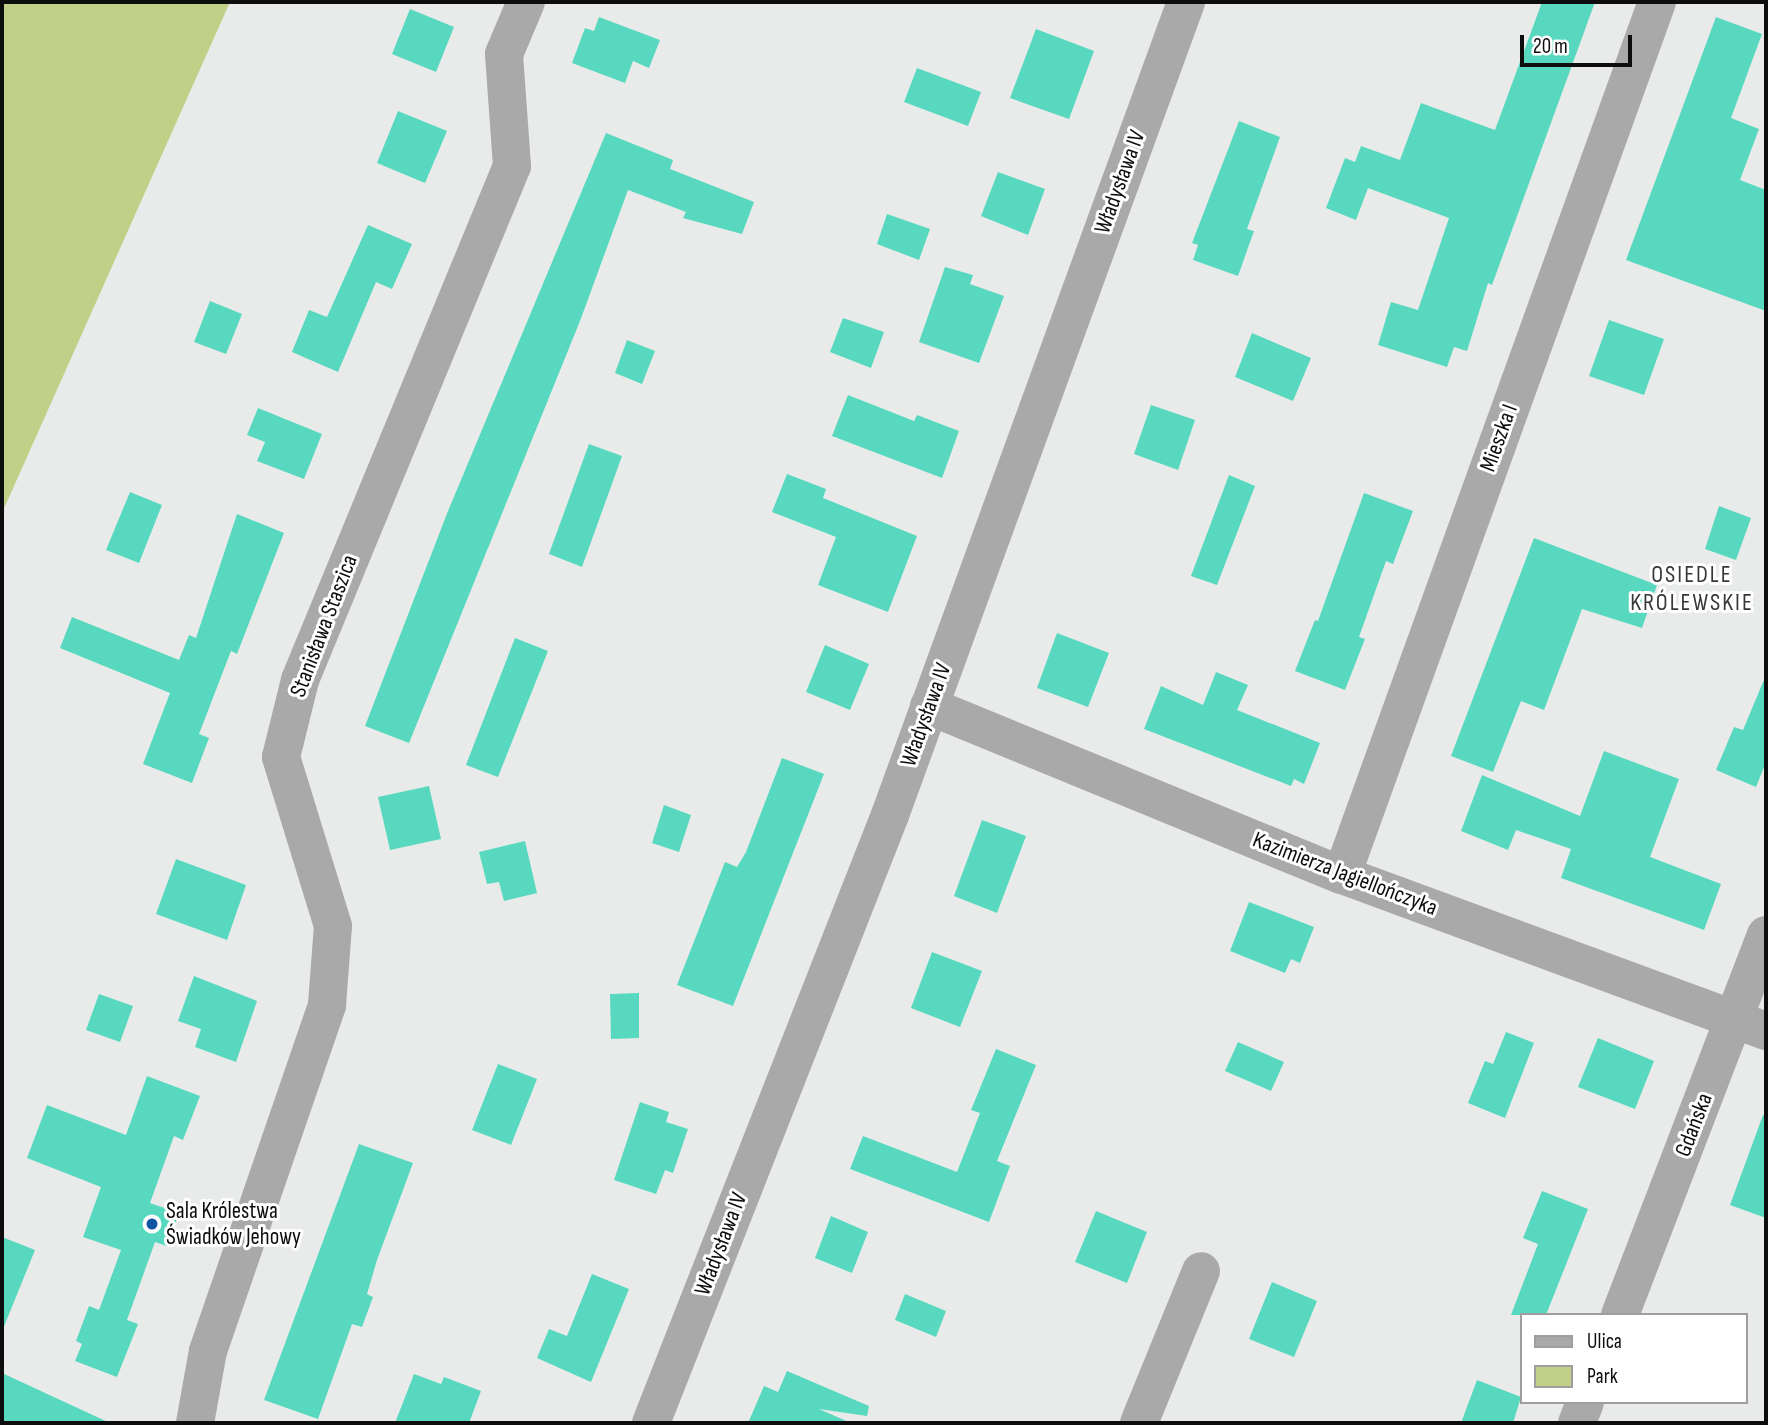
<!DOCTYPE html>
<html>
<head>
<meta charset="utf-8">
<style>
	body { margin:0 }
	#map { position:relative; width:1768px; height:1425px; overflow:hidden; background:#e8ebe9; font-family:"Sofia Sans Condensed",sans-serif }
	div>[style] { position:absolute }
	.green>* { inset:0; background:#c0d187 }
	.building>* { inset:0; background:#58d9bf }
	.minor>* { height:38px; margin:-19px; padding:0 19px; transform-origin:19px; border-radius:19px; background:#a8a9a8 }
	.dots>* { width:19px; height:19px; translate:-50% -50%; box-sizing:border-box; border:4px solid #fff; border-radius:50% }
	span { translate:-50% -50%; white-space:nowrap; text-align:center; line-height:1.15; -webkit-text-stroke:6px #fff; paint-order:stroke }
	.street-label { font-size:23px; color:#0c0d0c }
	.poi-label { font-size:23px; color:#0c0d0c }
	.left { translate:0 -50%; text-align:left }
	.neighbourhood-label { font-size:24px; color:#353836; letter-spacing:2px }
	.frame { position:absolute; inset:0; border:4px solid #0c0d0c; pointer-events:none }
	.legend { position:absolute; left:1520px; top:1313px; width:228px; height:91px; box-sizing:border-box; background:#fff; border:2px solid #9e9e9e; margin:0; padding:9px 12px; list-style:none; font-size:21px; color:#0c0d0c }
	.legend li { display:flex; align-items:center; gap:14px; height:35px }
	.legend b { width:35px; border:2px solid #9e9e9e }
	.scale { position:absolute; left:1520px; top:35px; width:112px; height:32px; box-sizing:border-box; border:4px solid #0c0d0c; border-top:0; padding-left:9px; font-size:21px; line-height:24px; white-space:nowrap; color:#0c0d0c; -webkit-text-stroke:5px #fff; paint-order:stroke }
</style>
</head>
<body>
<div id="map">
	<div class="green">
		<div style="clip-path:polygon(2px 2px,230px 2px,2px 513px)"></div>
	</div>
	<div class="building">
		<div style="clip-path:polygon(1542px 2px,1595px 2px,1492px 285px,1488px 283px,1467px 351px,1454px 347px,1447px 367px,1378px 345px,1391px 302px,1418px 310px,1449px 218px,1368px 188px,1356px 220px,1326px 208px,1345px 158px,1355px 162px,1361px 146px,1400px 160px,1421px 103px,1495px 130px)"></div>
		<div style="clip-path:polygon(410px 9px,454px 27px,436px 72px,392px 54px)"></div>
		<div style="clip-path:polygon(599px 17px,660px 40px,649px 68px,633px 61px,625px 83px,572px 63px,585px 28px,594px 31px)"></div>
		<div style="clip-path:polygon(1716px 17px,1762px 34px,1731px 118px,1759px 129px,1740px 180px,1766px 190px,1766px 311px,1626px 260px)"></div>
		<div style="clip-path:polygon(1036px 29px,1094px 51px,1069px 119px,1010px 98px)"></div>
		<div style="clip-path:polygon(917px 68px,981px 92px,968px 126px,904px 102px)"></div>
		<div style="clip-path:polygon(398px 111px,447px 131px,425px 183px,377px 163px)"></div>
		<div style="clip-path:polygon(1239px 121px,1280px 137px,1247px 229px,1254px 231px,1238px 276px,1193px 260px,1198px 245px,1192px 243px)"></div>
		<div style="clip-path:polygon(606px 133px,673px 160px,670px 169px,754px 202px,742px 234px,683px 218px,686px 212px,628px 190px,580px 321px,409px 743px,365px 726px,448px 511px)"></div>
		<div style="clip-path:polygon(998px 172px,1045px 189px,1028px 235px,981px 216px)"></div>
		<div style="clip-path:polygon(887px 214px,930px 229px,919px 260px,877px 244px)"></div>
		<div style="clip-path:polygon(368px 225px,412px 244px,392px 289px,376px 282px,338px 372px,292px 352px,309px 310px,327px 317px)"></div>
		<div style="clip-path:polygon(945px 267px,973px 275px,970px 284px,1004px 296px,979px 363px,919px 342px)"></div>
		<div style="clip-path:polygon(210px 301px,242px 314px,226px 354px,194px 342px)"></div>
		<div style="clip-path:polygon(843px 318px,884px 332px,871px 368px,830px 352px)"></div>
		<div style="clip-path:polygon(1609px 320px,1664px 339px,1644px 395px,1589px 376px)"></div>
		<div style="clip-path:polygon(1252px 333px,1311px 358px,1293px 401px,1235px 377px)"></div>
		<div style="clip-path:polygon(627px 340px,655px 351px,642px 384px,615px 373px)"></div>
		<div style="clip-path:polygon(848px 395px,914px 421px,917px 415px,959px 431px,942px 478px,832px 436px)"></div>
		<div style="clip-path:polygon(1151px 405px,1195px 420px,1178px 470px,1134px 454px)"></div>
		<div style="clip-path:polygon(258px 408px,322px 434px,304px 479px,257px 461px,265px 442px,247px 435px)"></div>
		<div style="clip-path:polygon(589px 444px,622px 456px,582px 567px,549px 554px)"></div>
		<div style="clip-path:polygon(787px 474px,826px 489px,823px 498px,917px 536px,888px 612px,818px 585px,836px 537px,772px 512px)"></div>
		<div style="clip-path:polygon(1229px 475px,1255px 486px,1217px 585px,1191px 576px)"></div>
		<div style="clip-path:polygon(130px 492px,162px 505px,139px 563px,106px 550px)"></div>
		<div style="clip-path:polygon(1364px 493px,1413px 511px,1393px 564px,1386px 561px,1359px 637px,1365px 639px,1345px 690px,1295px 671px,1315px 620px,1318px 621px)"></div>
		<div style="clip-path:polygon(1719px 506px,1751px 518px,1736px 560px,1705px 549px)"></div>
		<div style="clip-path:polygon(237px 514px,284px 533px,237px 654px,231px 651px,199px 734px,209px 738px,192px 783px,143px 764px,170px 693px,60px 648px,72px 617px,179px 660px,189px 635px,196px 638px)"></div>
		<div style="clip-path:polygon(1534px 538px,1657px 585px,1642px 628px,1582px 609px,1544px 710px,1521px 701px,1493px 772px,1451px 756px)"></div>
		<div style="clip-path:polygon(1057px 633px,1109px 653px,1088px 707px,1037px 688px)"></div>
		<div style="clip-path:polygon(515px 638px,548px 651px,498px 777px,466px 765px)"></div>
		<div style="clip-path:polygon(825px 645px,869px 664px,850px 710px,806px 692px)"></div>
		<div style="clip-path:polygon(1216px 672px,1248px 685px,1237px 710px,1320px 743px,1304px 784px,1294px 779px,1291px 786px,1144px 729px,1161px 686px,1203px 705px)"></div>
		<div style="clip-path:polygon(1766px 675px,1766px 762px,1756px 787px,1716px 770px,1734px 727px,1743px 730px)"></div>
		<div style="clip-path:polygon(1604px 751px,1679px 779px,1650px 857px,1721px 884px,1704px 930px,1561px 878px,1571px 849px,1516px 830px,1508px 850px,1461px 831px,1482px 775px,1580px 816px)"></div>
		<div style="clip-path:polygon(782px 758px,824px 774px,733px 1006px,677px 985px,725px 862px,737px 867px,746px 852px)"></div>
		<div style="clip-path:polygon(429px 786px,441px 839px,390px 850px,378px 797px)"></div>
		<div style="clip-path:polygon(664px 805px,691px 815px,679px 852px,652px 843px)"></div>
		<div style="clip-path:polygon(982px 820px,1026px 836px,997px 913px,954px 896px)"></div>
		<div style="clip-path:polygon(525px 841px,537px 893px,504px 901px,499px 882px,487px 884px,479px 852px)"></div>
		<div style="clip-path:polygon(176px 859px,246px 885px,227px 940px,156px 914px)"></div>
		<div style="clip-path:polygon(1249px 902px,1314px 927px,1300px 963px,1291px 959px,1285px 973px,1230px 951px)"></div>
		<div style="clip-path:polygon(932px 952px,982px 971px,960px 1027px,911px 1008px)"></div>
		<div style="clip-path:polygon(194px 976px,257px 1001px,236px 1062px,195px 1047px,201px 1029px,178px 1021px)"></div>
		<div style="clip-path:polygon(639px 993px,639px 1038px,611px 1039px,610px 994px)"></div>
		<div style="clip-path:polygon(99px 994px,133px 1006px,120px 1042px,86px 1030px)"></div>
		<div style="clip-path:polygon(1506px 1032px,1534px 1043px,1505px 1118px,1468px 1103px,1485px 1061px,1493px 1064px)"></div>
		<div style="clip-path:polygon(1598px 1038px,1654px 1061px,1635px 1109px,1578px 1087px)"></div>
		<div style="clip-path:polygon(1238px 1042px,1284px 1062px,1271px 1091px,1225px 1071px)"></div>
		<div style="clip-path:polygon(996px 1049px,1036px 1065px,997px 1161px,1010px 1166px,989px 1222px,850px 1169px,863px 1136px,957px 1172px,980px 1113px,971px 1110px)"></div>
		<div style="clip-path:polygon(498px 1064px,537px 1079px,511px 1145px,472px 1130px)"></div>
		<div style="clip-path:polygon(147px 1076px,200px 1096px,183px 1140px,174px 1136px,150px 1203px,179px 1213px,167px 1246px,155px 1242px,127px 1320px,138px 1324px,117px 1377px,75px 1361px,82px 1344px,76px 1341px,89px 1306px,99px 1310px,121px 1250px,83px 1237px,101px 1187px,27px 1158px,47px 1105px,126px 1135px)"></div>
		<div style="clip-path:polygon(640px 1102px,669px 1112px,666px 1122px,688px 1129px,673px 1173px,665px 1170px,656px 1194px,614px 1180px)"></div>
		<div style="clip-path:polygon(1763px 1115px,1766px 1116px,1766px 1218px,1730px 1205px)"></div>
		<div style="clip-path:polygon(359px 1144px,413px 1163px,377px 1260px,367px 1294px,373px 1297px,362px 1327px,352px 1324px,318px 1419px,264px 1400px)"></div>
		<div style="clip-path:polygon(1542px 1191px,1588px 1209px,1546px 1315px,1511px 1315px,1538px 1244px,1523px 1238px)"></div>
		<div style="clip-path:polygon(1096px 1211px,1147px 1232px,1127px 1283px,1075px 1262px)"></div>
		<div style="clip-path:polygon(831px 1216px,868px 1232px,852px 1273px,815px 1258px)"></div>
		<div style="clip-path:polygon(2px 1237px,35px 1250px,3px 1329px,2px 1329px)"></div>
		<div style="clip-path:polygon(592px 1274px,629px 1289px,591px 1382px,537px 1358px,549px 1329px,567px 1336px)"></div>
		<div style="clip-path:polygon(1272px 1282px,1317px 1301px,1294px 1357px,1249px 1339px)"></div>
		<div style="clip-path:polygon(905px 1294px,946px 1311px,936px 1337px,895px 1320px)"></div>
		<div style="clip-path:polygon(787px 1371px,869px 1406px,867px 1416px,819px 1409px,851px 1423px,748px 1423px,764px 1386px,778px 1392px)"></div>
		<div style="clip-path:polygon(2px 1373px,110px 1423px,2px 1423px)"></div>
		<div style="clip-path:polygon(414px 1374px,441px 1384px,444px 1377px,481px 1391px,469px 1423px,395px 1423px)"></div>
		<div style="clip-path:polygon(1477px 1380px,1521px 1397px,1513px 1423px,1461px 1423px)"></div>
	</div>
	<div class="minor">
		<div style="left:929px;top:706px;width:446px;rotate:22.3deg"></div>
		<div style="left:1342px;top:875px;width:452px;rotate:20.2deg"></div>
		<div style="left:1342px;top:875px;width:928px;rotate:-70.16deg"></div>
		<div style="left:1620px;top:1315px;width:407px;rotate:-69deg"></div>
		<div style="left:195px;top:1423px;width:73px;rotate:-79.8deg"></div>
		<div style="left:208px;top:1351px;width:366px;rotate:-71deg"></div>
		<div style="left:327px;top:1005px;width:79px;rotate:-85.7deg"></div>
		<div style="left:333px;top:926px;width:177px;rotate:-107.1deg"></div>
		<div style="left:281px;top:757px;width:79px;rotate:-76.1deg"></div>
		<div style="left:300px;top:680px;width:556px;rotate:-67.59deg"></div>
		<div style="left:512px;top:166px;width:112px;rotate:-94.1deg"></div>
		<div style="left:504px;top:54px;width:56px;rotate:-67.1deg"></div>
		<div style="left:651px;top:1423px;width:653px;rotate:-68.54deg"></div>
		<div style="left:890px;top:815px;width:865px;rotate:-69.99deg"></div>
		<div style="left:1139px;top:1423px;width:164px;rotate:-67.8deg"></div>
		<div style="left:1577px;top:1423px;width:22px;rotate:-69deg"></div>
	</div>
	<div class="dots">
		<div style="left:152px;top:1224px;background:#0f55a4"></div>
	</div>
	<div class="street-label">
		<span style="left:1120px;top:182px;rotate:-70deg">Władysława IV</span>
		<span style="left:1499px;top:438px;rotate:-70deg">Mieszka I</span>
		<span style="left:324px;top:626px;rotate:-69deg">Stanisława Staszica</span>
		<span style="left:926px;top:715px;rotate:-70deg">Władysława IV</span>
		<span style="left:1345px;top:874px;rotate:21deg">Kazimierza Jagiellończyka</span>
		<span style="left:1694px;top:1125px;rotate:-69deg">Gdańska</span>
		<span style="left:721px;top:1244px;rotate:-69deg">Władysława IV</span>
	</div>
	<div class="poi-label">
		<span class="left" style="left:166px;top:1224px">Sala Królestwa<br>Świadków Jehowy</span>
	</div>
	<div class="neighbourhood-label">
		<span style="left:1692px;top:589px">OSIEDLE<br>KRÓLEWSKIE</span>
	</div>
	<div class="frame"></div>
	<ul class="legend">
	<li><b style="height:9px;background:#a8a9a8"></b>Ulica</li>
	<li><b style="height:19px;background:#c0d187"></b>Park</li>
	</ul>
	<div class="scale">20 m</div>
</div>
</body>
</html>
